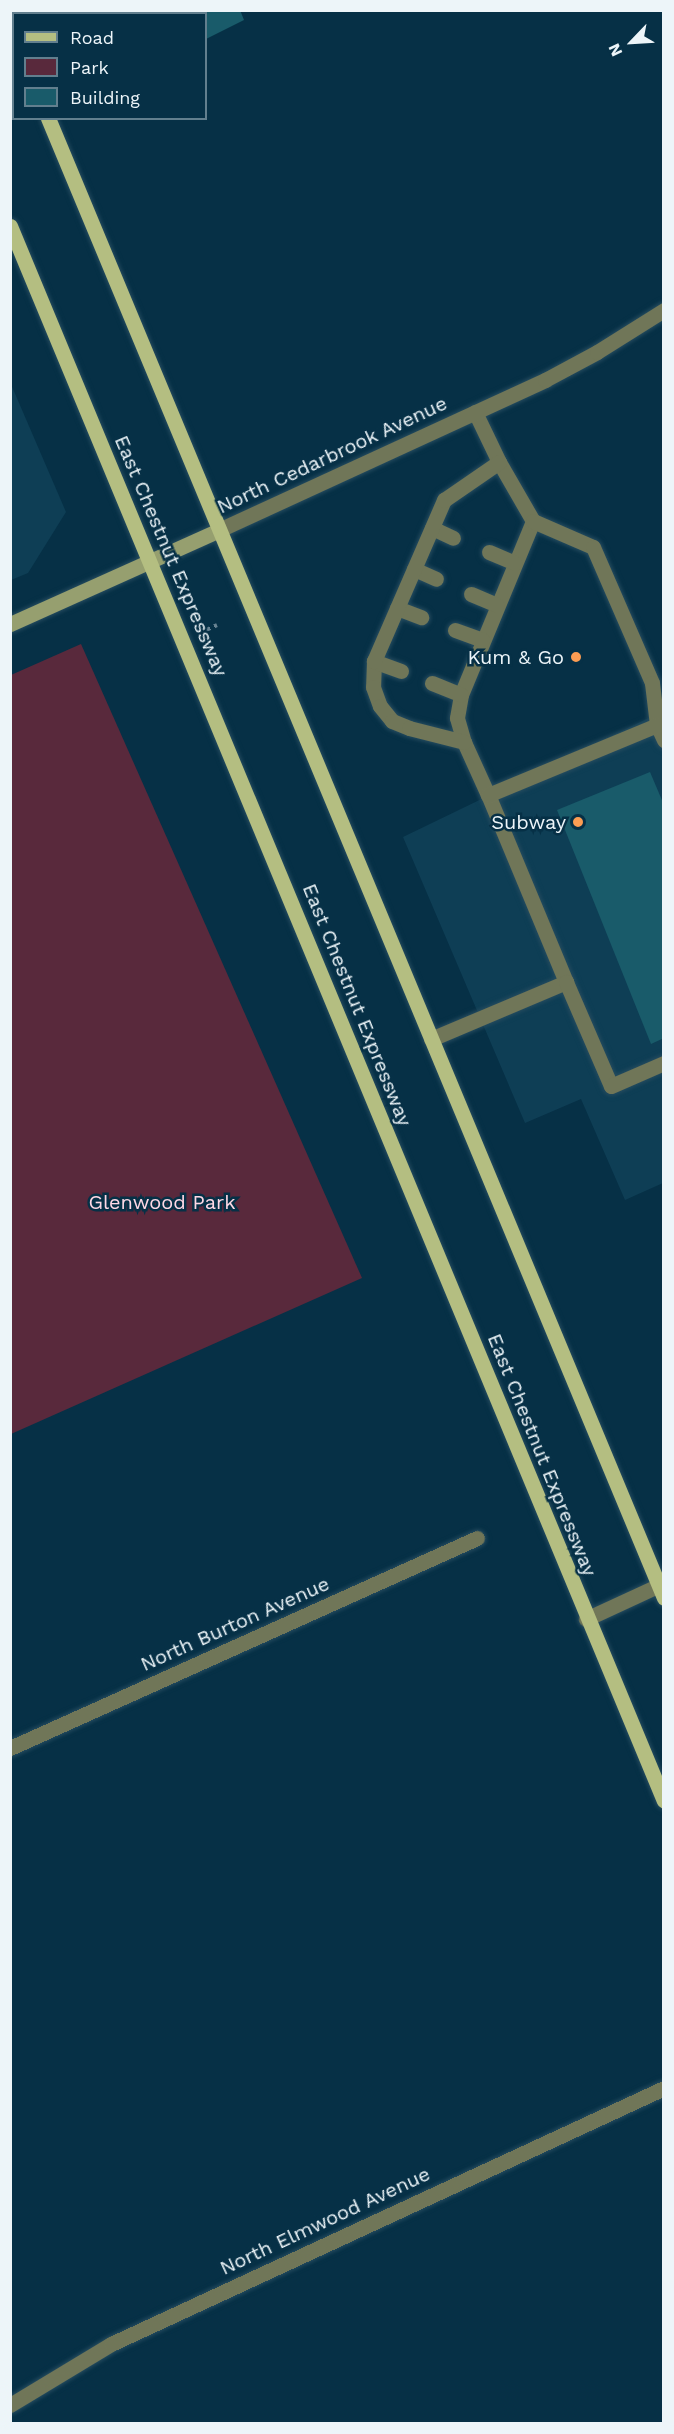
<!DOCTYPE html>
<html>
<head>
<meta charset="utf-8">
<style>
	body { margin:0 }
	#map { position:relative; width:674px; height:2434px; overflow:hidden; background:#063046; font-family:"Work Sans",sans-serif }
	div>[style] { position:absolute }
	.built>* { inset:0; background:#0e3e55 }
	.green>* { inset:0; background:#59293c }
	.building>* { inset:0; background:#195b6a }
	.path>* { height:4px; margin-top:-2px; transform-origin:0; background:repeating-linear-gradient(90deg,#688392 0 4.5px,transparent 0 9px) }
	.roads { filter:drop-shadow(0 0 2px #264c5f) drop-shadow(0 0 2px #264c5f) }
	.lane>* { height:15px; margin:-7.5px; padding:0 7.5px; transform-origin:7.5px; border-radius:7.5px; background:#707658 }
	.street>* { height:15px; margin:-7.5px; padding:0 7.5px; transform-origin:7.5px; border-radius:7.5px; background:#707658 }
	.secondary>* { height:15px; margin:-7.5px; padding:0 7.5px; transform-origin:7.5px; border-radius:7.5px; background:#969f6f }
	.primary>* { height:15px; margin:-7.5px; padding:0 7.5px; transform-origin:7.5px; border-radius:7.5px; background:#b4be81 }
	.dots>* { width:16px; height:16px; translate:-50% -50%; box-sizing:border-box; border:3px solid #063046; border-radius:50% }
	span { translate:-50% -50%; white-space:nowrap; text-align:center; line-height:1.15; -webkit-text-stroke:5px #063046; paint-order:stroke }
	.street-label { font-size:20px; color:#edf5f9 }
	.poi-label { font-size:20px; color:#edf5f9 }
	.right { translate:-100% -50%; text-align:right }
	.park-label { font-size:20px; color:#ffd8e5 }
	.frame { position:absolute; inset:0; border:12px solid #edf5f9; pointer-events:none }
	.legend { position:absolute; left:12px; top:12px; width:195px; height:108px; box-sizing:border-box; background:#063046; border:2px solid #627f8e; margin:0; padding:8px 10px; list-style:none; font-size:18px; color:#edf5f9 }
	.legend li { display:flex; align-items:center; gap:12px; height:30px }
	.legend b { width:30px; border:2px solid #627f8e }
	.north { position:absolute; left:602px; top:12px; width:60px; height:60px; -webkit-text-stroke:4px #063046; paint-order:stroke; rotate:245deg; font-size:16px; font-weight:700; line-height:24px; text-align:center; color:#edf5f9 }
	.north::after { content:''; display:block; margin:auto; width:21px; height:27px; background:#edf5f9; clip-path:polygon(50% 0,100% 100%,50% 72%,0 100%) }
</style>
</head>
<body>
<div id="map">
	<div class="built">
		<div style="clip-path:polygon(10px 382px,66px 512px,28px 573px,11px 580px)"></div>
		<div style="clip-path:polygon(663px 711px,663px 1183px,625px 1200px,581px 1099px,525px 1123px,403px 837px)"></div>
	</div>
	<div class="green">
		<div style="clip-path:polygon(81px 644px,362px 1278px,11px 1434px,11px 675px)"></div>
	</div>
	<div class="building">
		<div style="clip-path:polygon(97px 10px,240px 10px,244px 20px,206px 39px,206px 14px,95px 14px)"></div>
		<div style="clip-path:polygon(650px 772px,664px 805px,664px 1038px,651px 1044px,557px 810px)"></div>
	</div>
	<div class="path">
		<div style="left:206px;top:630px;width:12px;rotate:-24deg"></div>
	</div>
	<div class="roads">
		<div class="lane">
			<div style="left:475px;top:412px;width:55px;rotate:64.4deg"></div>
			<div style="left:499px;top:462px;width:68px;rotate:60deg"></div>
			<div style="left:533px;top:521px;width:188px;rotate:112.5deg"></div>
			<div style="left:461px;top:695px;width:23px;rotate:100deg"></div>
			<div style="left:457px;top:718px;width:25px;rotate:74deg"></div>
			<div style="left:464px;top:742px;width:58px;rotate:65.6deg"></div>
			<div style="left:533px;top:521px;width:65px;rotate:23.4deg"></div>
			<div style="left:593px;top:547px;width:148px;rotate:66.5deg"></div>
			<div style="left:652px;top:683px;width:42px;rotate:83.2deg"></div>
			<div style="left:657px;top:725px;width:17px;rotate:65deg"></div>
			<div style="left:432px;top:528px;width:23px;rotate:25deg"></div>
			<div style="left:489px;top:552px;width:28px;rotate:23deg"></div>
			<div style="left:414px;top:569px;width:24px;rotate:24deg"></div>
			<div style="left:471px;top:594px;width:28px;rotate:23deg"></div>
			<div style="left:397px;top:608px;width:26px;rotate:21deg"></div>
			<div style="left:455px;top:630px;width:29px;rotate:20deg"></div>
			<div style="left:374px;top:661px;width:26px;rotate:92deg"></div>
			<div style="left:373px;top:687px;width:20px;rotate:70deg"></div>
			<div style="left:380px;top:706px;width:19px;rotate:51deg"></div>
			<div style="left:392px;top:721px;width:18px;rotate:22deg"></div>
			<div style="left:409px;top:728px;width:57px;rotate:14.3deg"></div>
			<div style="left:401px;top:671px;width:29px;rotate:-160deg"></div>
			<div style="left:374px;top:661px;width:176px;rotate:-66.5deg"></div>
			<div style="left:444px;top:500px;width:67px;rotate:-34.6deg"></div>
			<div style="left:432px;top:683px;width:31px;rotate:22deg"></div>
			<div style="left:566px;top:982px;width:203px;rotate:-112.6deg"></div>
			<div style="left:488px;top:795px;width:183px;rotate:-22.5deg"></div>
			<div style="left:431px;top:1039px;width:147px;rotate:-22.9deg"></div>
			<div style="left:566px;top:982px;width:113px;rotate:66.6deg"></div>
			<div style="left:611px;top:1086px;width:58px;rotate:-23.5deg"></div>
		</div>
		<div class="street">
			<div style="left:219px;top:530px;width:359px;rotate:-24.7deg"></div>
			<div style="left:545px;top:380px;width:59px;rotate:-28.3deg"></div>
			<div style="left:597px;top:352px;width:79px;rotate:-32.1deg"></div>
			<div style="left:586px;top:1619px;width:86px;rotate:-24.8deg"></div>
			<div style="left:10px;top:1748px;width:512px;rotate:-24.21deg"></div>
			<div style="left:10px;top:2405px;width:118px;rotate:-31.1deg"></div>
			<div style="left:111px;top:2344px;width:609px;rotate:-24.84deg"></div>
		</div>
		<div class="secondary">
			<div style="left:10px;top:624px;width:229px;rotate:-24.2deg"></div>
		</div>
		<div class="primary">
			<div style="left:10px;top:29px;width:9px;rotate:63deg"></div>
			<div style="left:48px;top:118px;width:1603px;rotate:67.4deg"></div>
			<div style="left:10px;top:226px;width:1705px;rotate:67.45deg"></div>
		</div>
	</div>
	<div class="dots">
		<div style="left:576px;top:657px;background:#fc9d53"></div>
		<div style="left:578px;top:822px;background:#fc9d53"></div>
	</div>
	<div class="street-label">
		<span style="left:332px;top:455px;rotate:-25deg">North Cedarbrook Avenue</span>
		<span style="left:171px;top:556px;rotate:67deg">East Chestnut Expressway</span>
		<span style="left:357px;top:1005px;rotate:68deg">East Chestnut Expressway</span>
		<span style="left:542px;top:1455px;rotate:68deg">East Chestnut Expressway</span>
		<span style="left:235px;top:1624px;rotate:-24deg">North Burton Avenue</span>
		<span style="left:325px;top:2221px;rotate:-25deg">North Elmwood Avenue</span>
	</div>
	<div class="poi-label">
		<span class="right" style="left:564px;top:657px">Kum &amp; Go</span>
		<span class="right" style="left:566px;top:822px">Subway</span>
	</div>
	<div class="park-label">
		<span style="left:162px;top:1202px">Glenwood Park</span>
	</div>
	<div class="frame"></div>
	<ul class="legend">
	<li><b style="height:8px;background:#b4be81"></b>Road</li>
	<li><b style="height:16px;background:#59293c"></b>Park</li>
	<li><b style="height:16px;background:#195b6a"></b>Building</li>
	</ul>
	<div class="north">N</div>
</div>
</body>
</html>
